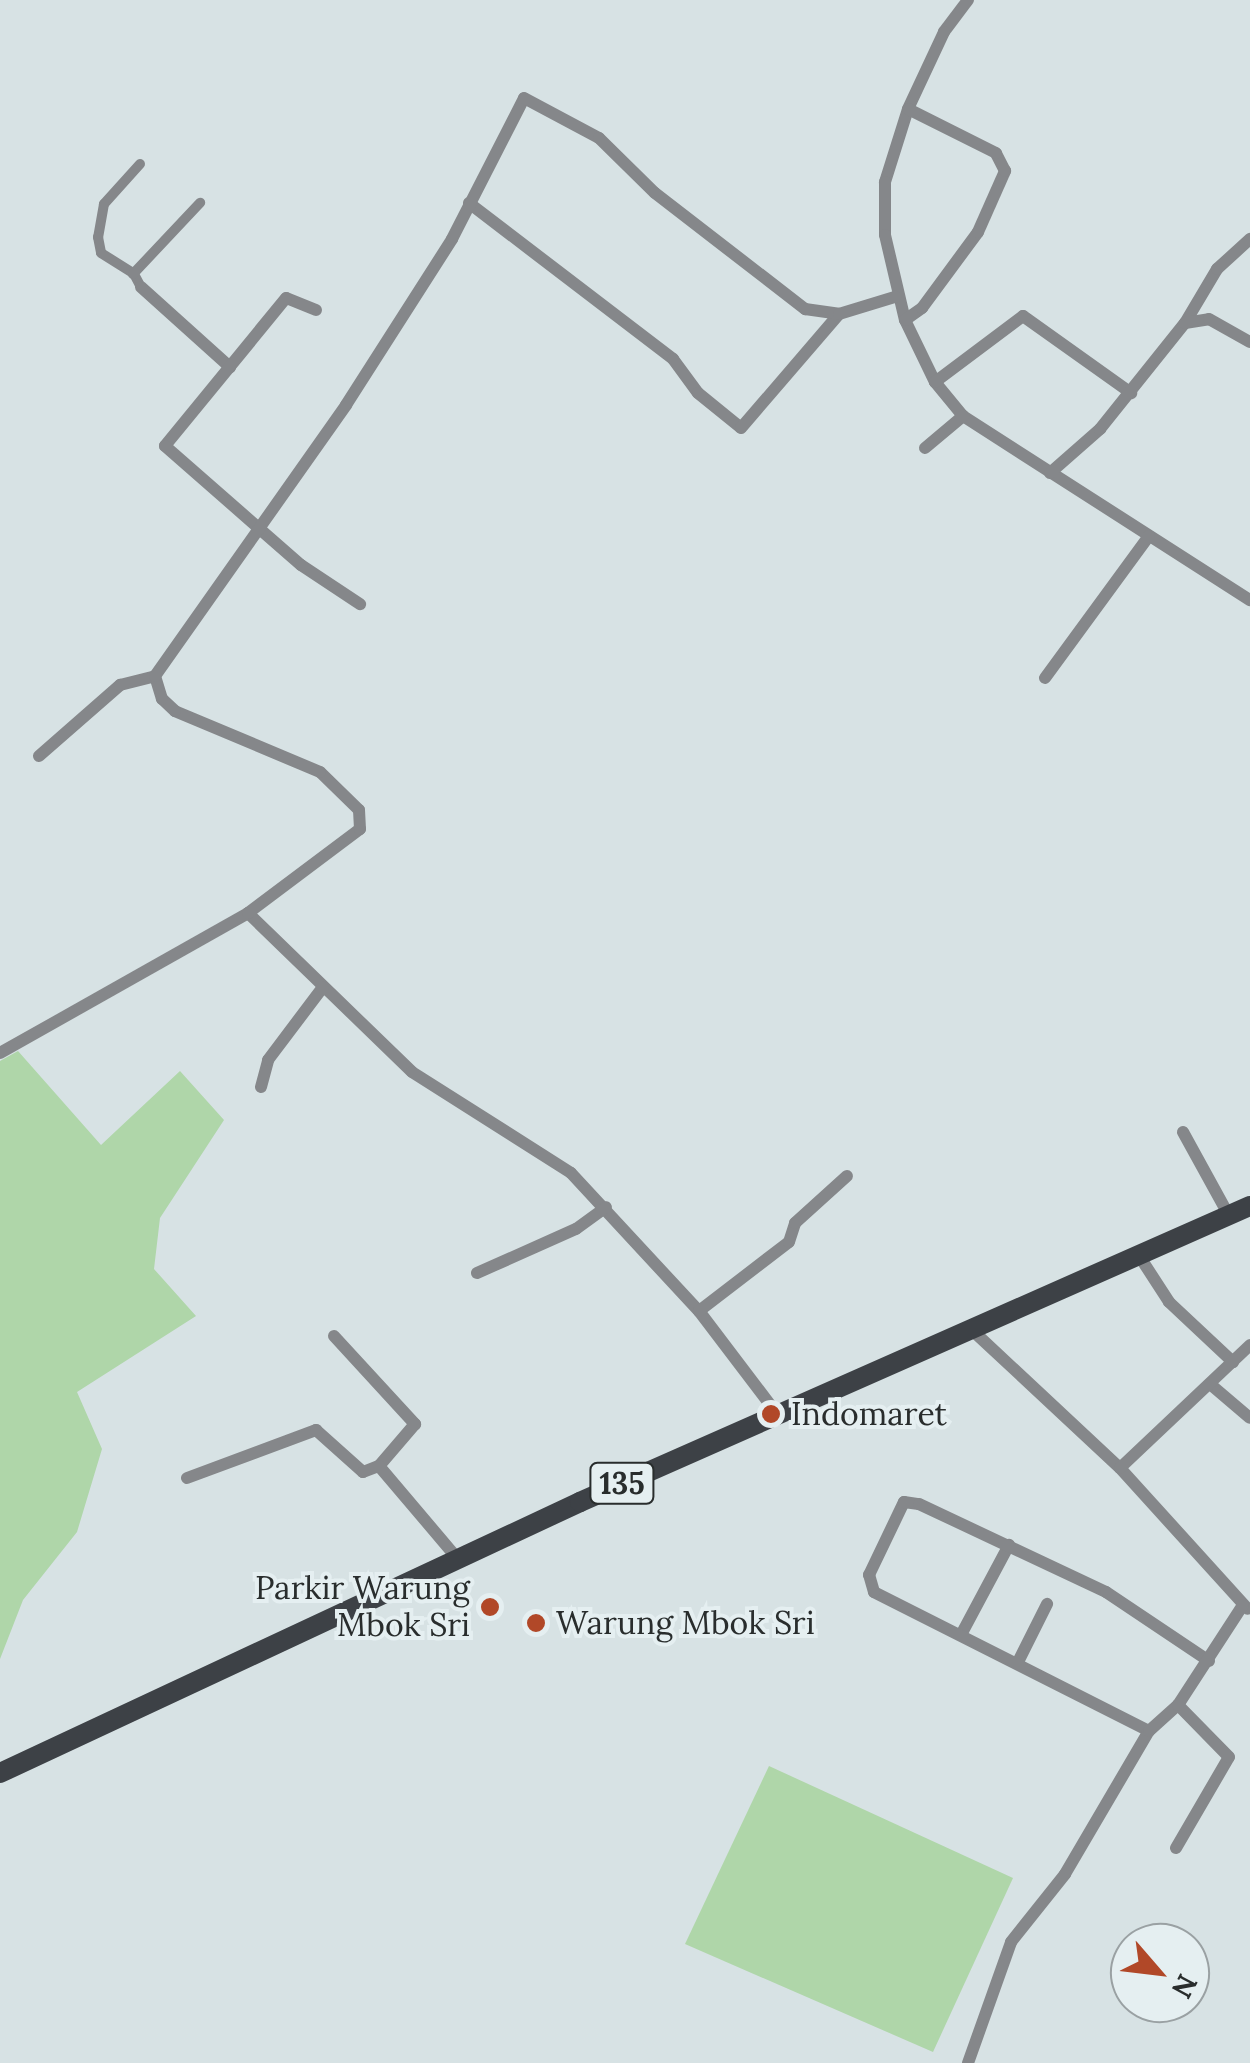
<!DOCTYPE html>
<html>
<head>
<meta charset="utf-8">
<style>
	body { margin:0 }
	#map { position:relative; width:1250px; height:2063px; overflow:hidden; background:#d7e2e4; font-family:Lora,serif }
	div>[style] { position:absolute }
	.green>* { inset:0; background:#afd6a9 }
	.pedestrian>* { height:10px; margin:-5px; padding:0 5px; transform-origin:5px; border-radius:5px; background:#85878a }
	.minor>* { height:12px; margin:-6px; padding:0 6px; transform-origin:6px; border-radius:6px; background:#85878a }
	.primary>* { height:20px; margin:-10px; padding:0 10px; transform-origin:10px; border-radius:10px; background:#3d4146 }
	.dots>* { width:28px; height:28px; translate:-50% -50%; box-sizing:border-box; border:5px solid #e5eff1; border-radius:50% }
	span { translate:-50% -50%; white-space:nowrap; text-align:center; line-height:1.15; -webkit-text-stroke:8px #e5eff1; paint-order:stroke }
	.shield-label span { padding:2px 8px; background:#e5eff1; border:2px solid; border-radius:8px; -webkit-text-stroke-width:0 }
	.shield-label { font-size:30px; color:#292d2d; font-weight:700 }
	.poi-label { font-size:32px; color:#292d2d }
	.left { translate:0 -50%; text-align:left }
	.right { translate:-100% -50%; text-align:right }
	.north { position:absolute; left:1110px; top:1923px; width:100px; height:100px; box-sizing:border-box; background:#e5eff1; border:2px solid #9aa1a3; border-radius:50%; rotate:118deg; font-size:28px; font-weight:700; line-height:40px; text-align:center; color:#292d2d }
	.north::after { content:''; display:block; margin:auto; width:35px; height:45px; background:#b14828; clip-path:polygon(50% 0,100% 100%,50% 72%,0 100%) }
</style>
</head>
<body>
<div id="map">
	<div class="green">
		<div style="clip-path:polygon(18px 1051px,101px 1145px,180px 1071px,224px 1120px,160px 1218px,154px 1269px,196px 1316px,77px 1392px,102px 1449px,77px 1532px,23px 1600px,0 1659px,0 1061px)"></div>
		<div style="clip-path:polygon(769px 1766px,1013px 1878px,933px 2052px,685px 1944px)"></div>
	</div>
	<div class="pedestrian">
		<div style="left:140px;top:164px;width:54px;rotate:132deg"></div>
		<div style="left:104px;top:204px;width:34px;rotate:100deg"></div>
		<div style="left:98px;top:237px;width:16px;rotate:79deg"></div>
		<div style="left:101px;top:253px;width:39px;rotate:32deg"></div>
		<div style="left:134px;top:274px;width:15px;rotate:62deg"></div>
		<div style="left:133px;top:274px;width:98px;rotate:-46.7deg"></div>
	</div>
	<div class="minor">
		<div style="left:968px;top:0;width:40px;rotate:127deg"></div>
		<div style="left:944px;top:32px;width:85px;rotate:115.1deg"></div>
		<div style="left:908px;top:109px;width:77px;rotate:107.5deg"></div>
		<div style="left:885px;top:182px;width:53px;rotate:90deg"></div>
		<div style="left:885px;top:235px;width:87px;rotate:76.8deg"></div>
		<div style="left:905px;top:320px;width:69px;rotate:64.2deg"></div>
		<div style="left:935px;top:382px;width:44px;rotate:50.5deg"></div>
		<div style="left:963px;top:416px;width:341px;rotate:32.7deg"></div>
		<div style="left:469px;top:203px;width:257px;rotate:37.4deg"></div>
		<div style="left:673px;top:359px;width:42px;rotate:53.7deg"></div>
		<div style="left:698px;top:393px;width:55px;rotate:39.1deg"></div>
		<div style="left:741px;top:428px;width:150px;rotate:-49.3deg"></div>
		<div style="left:141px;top:287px;width:120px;rotate:42deg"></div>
		<div style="left:316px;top:310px;width:32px;rotate:-158deg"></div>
		<div style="left:286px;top:298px;width:191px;rotate:129.3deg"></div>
		<div style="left:165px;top:446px;width:181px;rotate:41.2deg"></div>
		<div style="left:301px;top:565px;width:71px;rotate:33.5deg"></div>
		<div style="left:905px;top:320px;width:21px;rotate:-35deg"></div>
		<div style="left:922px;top:308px;width:94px;rotate:-53.6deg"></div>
		<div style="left:978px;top:232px;width:67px;rotate:-66.1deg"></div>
		<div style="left:1005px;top:171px;width:20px;rotate:-117deg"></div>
		<div style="left:996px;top:153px;width:98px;rotate:-153.4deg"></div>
		<div style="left:1185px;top:323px;width:63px;rotate:-59.3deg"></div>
		<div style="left:1217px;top:269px;width:45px;rotate:-42.3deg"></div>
		<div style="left:935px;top:382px;width:110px;rotate:-36.9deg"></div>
		<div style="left:1023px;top:316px;width:133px;rotate:35.5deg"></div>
		<div style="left:925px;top:448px;width:50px;rotate:-40.1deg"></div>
		<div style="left:1050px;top:473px;width:67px;rotate:-41.3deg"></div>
		<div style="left:1100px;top:429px;width:136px;rotate:-51.3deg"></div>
		<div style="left:1185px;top:323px;width:24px;rotate:-9deg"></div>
		<div style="left:1209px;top:319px;width:47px;rotate:29.3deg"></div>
		<div style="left:1045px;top:678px;width:176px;rotate:-53.8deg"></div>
		<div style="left:39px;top:756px;width:108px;rotate:-41.2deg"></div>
		<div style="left:120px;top:685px;width:36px;rotate:-14deg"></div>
		<div style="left:248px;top:913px;width:228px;rotate:44.1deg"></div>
		<div style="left:412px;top:1072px;width:188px;rotate:32.4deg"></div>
		<div style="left:571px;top:1173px;width:188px;rotate:47.2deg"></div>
		<div style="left:699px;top:1311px;width:131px;rotate:52.8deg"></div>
		<div style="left:0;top:1053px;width:285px;rotate:-29.4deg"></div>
		<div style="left:248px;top:913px;width:140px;rotate:-36.9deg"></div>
		<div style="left:360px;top:829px;width:19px;rotate:-93deg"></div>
		<div style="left:359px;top:810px;width:54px;rotate:-135.7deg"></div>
		<div style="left:320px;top:772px;width:157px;rotate:-157.2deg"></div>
		<div style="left:175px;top:711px;width:18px;rotate:-137deg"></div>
		<div style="left:162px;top:699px;width:24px;rotate:-107deg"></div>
		<div style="left:155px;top:676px;width:332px;rotate:-54.8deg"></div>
		<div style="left:346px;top:405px;width:197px;rotate:-57.4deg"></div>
		<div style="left:452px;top:239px;width:158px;rotate:-62.9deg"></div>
		<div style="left:524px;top:98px;width:85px;rotate:28.1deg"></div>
		<div style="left:599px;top:138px;width:78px;rotate:44.5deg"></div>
		<div style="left:655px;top:193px;width:190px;rotate:37.7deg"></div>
		<div style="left:805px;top:309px;width:34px;rotate:8deg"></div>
		<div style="left:839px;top:314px;width:59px;rotate:-16.9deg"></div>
		<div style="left:261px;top:1087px;width:28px;rotate:-75deg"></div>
		<div style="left:268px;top:1060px;width:91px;rotate:-53deg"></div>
		<div style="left:1183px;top:1132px;width:94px;rotate:61.2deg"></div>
		<div style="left:1138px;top:1254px;width:57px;rotate:57.1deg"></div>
		<div style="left:1169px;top:1302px;width:88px;rotate:43.2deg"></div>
		<div style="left:477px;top:1273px;width:108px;rotate:-24deg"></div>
		<div style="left:576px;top:1229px;width:37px;rotate:-36deg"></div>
		<div style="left:699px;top:1311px;width:113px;rotate:-37.5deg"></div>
		<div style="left:789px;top:1242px;width:20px;rotate:-72deg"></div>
		<div style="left:795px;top:1223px;width:70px;rotate:-42.1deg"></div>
		<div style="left:972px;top:1330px;width:202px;rotate:43deg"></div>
		<div style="left:1120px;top:1468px;width:190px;rotate:47.8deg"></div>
		<div style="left:334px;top:1336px;width:120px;rotate:47.4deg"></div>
		<div style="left:415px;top:1424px;width:55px;rotate:130.6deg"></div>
		<div style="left:1210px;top:1384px;width:52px;rotate:40.4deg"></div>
		<div style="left:1120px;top:1468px;width:179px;rotate:-43.4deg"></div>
		<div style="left:187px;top:1478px;width:138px;rotate:-20.4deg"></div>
		<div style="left:316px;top:1430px;width:63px;rotate:41.8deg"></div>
		<div style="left:363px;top:1472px;width:17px;rotate:-21deg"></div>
		<div style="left:379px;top:1466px;width:122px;rotate:49.7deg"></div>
		<div style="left:962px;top:1633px;width:100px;rotate:-61.9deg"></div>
		<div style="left:1018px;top:1662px;width:65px;rotate:-63.4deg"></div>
		<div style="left:1149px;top:1731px;width:308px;rotate:-153.2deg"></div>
		<div style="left:874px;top:1592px;width:18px;rotate:-106deg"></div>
		<div style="left:869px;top:1575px;width:81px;rotate:-64.4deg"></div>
		<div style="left:904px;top:1502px;width:15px;rotate:8deg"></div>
		<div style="left:919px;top:1504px;width:207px;rotate:25.2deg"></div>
		<div style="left:1106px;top:1592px;width:124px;rotate:33.8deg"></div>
		<div style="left:1176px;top:1848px;width:105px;rotate:-59.8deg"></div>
		<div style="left:1229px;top:1757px;width:73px;rotate:-134.4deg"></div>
		<div style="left:968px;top:2063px;width:128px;rotate:-70.4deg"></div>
		<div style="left:1011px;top:1942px;width:87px;rotate:-51.5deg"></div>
		<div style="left:1065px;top:1874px;width:166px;rotate:-59.6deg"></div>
		<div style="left:1149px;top:1731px;width:39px;rotate:-42deg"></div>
		<div style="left:1178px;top:1705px;width:119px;rotate:-57deg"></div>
	</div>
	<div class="primary">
		<div style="left:0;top:1773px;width:640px;rotate:-25.04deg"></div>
		<div style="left:580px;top:1502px;width:732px;rotate:-23.84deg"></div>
	</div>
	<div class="dots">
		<div style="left:771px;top:1414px;background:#b14828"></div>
		<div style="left:490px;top:1607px;background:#b14828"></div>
		<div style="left:536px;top:1623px;background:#b14828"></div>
	</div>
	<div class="shield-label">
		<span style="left:622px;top:1483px">135</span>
	</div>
	<div class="poi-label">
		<span class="left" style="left:791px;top:1414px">Indomaret</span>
		<span class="right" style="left:470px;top:1607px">Parkir Warung<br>Mbok Sri</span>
		<span class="left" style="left:556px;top:1623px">Warung Mbok Sri</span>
	</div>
	<div class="north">N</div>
</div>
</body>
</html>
